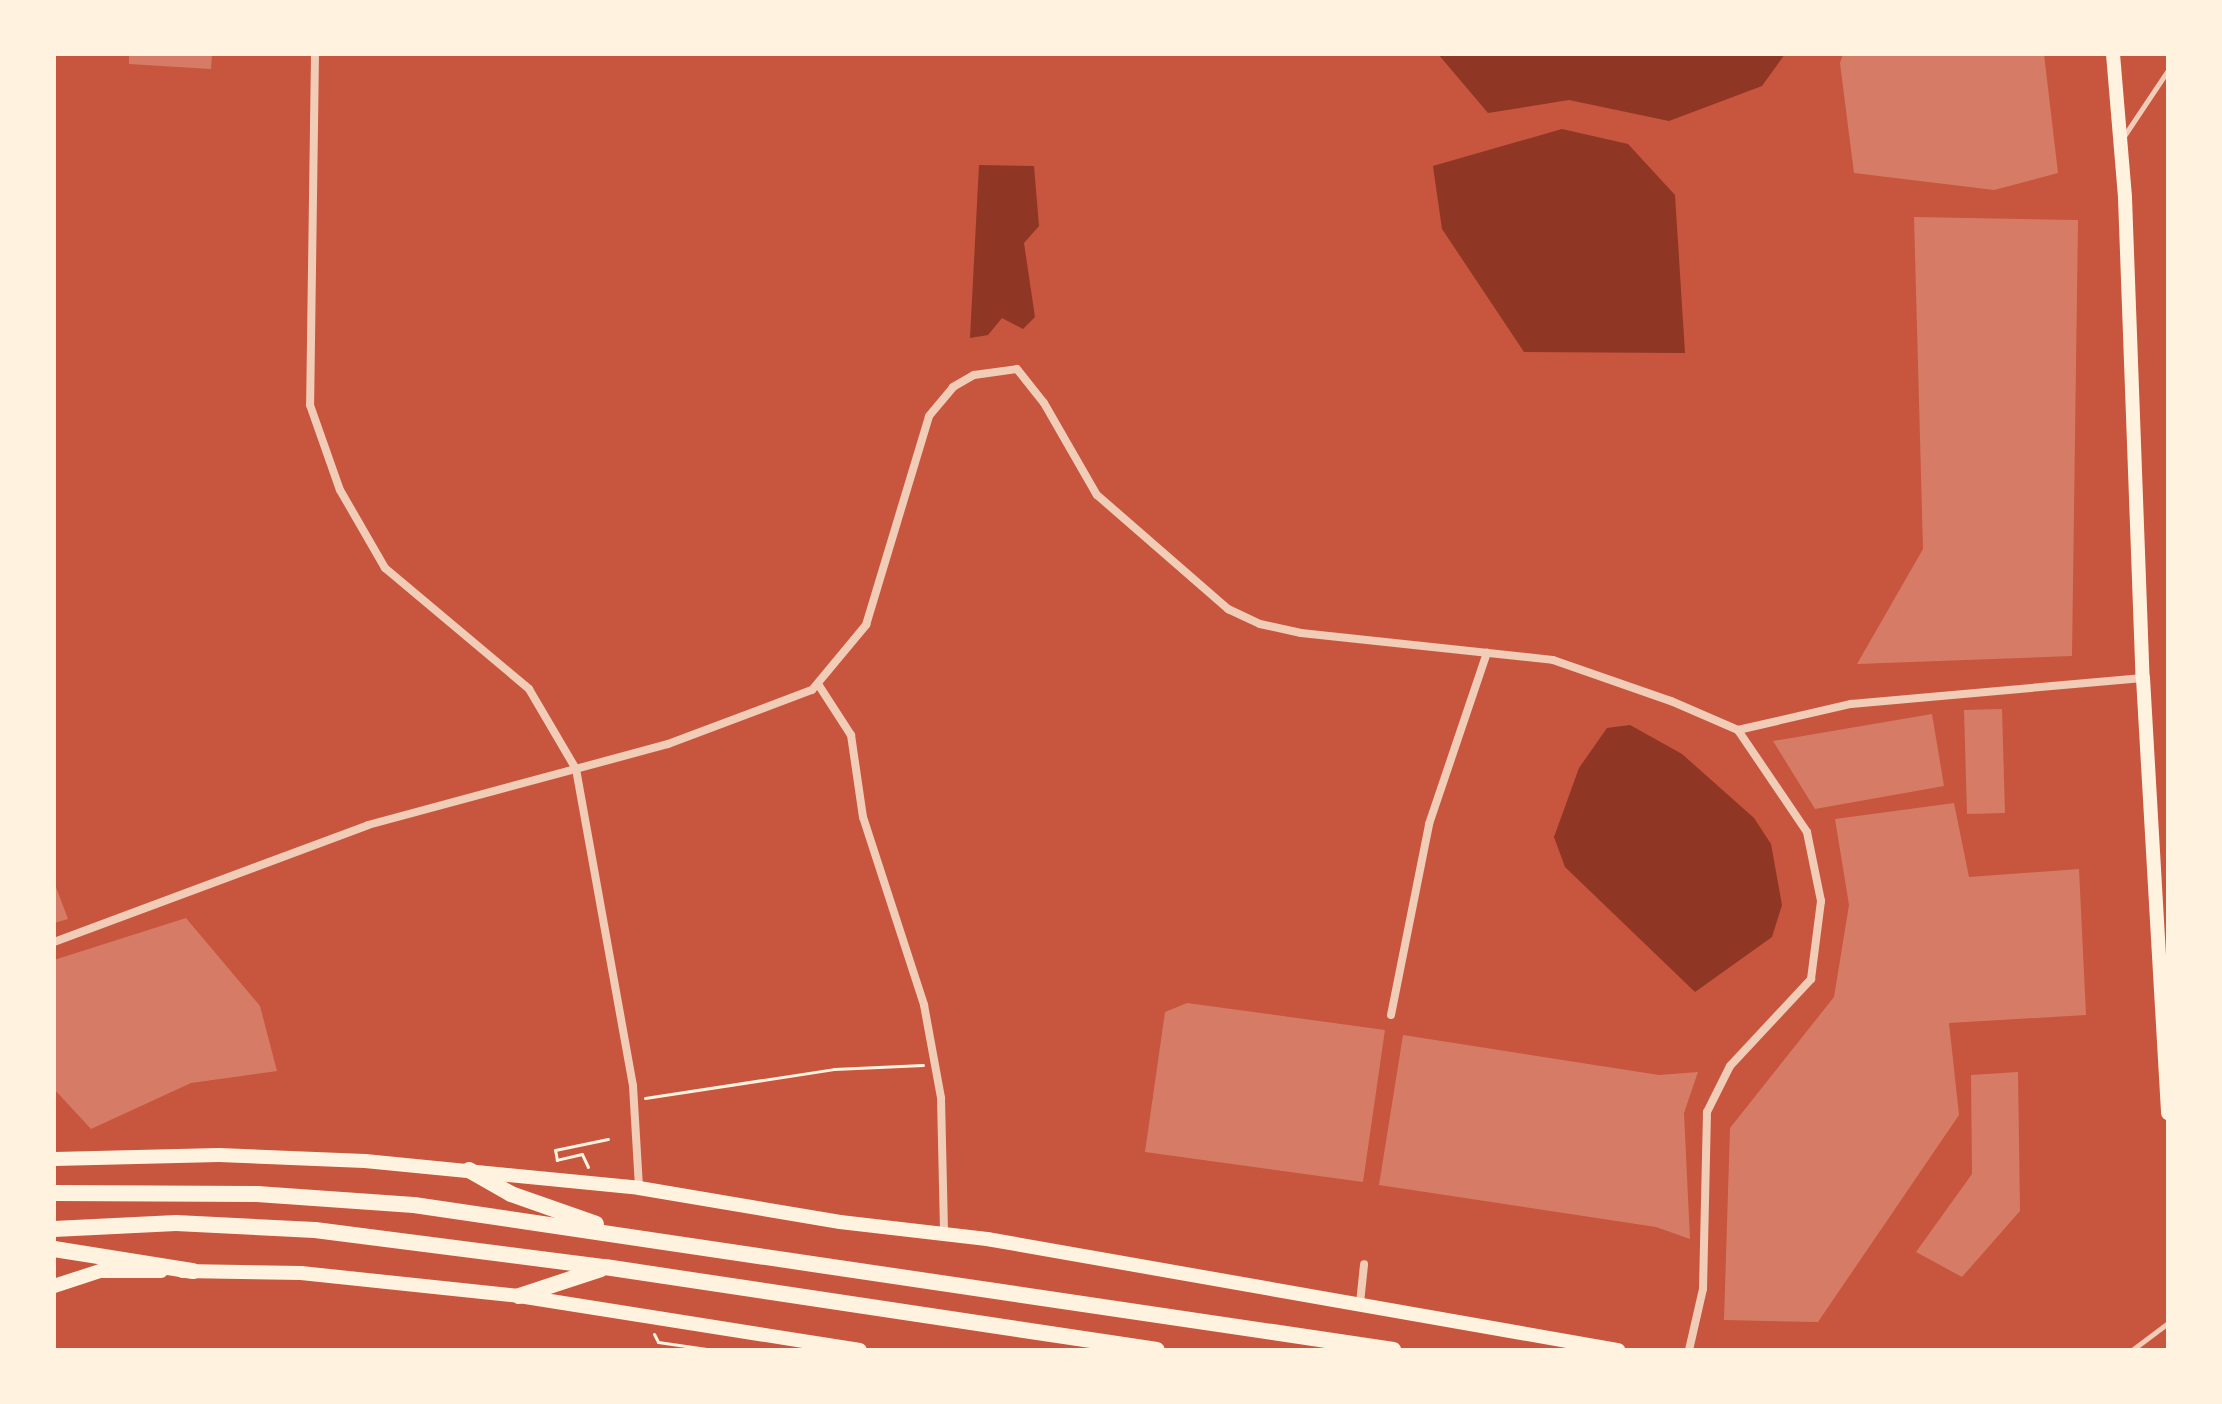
<!DOCTYPE html>
<html>
<head>
<meta charset="utf-8">
<style>
	body { margin:0 }
	#map { position:relative; width:2222px; height:1404px; overflow:hidden; background:#c8553d; font-family:Jost,sans-serif }
	div>[style] { position:absolute }
	.water>* { inset:0; background:#8f3625 }
	.building>* { inset:0; background:#d67c66 }
	.path>* { height:3px; margin:-1.5px; padding:0 1.5px; transform-origin:1.5px; border-radius:1.5px; background:#fff3e0 }
	.service>* { height:5px; margin:-2.5px; padding:0 2.5px; transform-origin:2.5px; border-radius:2.5px; background:#f1ccb7 }
	.minor>* { height:8px; margin:-4px; padding:0 4px; transform-origin:4px; border-radius:4px; background:#f1ccb7 }
	.secondary>* { height:14px; margin:-7px; padding:0 7px; transform-origin:7px; border-radius:7px; background:#fff3e0 }
	.primary>* { height:16px; margin:-8px; padding:0 8px; transform-origin:8px; border-radius:8px; background:#fff3e0 }
	span { translate:-50% -50%; white-space:nowrap; text-align:center; line-height:1.15; -webkit-text-stroke:7px #fff3e0; paint-order:stroke }
	.frame { position:absolute; inset:0; border:56px solid #fff3e0; pointer-events:none }
</style>
</head>
<body>
<div id="map">
	<div class="water">
		<div style="clip-path:polygon(1438px 54px,1785px 54px,1762px 86px,1669px 121px,1569px 100px,1488px 113px)"></div>
		<div style="clip-path:polygon(1562px 129px,1628px 144px,1675px 195px,1685px 353px,1524px 352px,1442px 229px,1433px 166px)"></div>
		<div style="clip-path:polygon(979px 165px,1034px 166px,1039px 226px,1024px 243px,1035px 317px,1023px 329px,1002px 318px,988px 335px,970px 338px)"></div>
		<div style="clip-path:polygon(1630px 725px,1682px 754px,1754px 818px,1771px 844px,1782px 905px,1772px 937px,1695px 992px,1565px 867px,1554px 837px,1579px 768px,1607px 728px)"></div>
	</div>
	<div class="building">
		<div style="clip-path:polygon(129px 54px,212px 54px,211px 69px,129px 64px)"></div>
		<div style="clip-path:polygon(1843px 54px,2044px 54px,2058px 173px,1994px 190px,1854px 173px,1840px 63px)"></div>
		<div style="clip-path:polygon(1914px 217px,2078px 220px,2072px 656px,1857px 664px,1923px 549px)"></div>
		<div style="clip-path:polygon(2002px 709px,2005px 813px,1967px 814px,1964px 710px)"></div>
		<div style="clip-path:polygon(1932px 714px,1944px 786px,1815px 809px,1773px 741px)"></div>
		<div style="clip-path:polygon(1954px 803px,1969px 877px,2079px 869px,2086px 1015px,1949px 1023px,1959px 1115px,1818px 1322px,1724px 1320px,1730px 1128px,1834px 997px,1849px 905px,1835px 819px)"></div>
		<div style="clip-path:polygon(54px 882px,68px 919px,54px 923px)"></div>
		<div style="clip-path:polygon(186px 918px,260px 1006px,277px 1071px,191px 1083px,91px 1129px,54px 1089px,54px 960px)"></div>
		<div style="clip-path:polygon(1187px 1003px,1385px 1030px,1363px 1182px,1145px 1152px,1165px 1012px)"></div>
		<div style="clip-path:polygon(1403px 1035px,1659px 1075px,1698px 1072px,1684px 1113px,1690px 1239px,1656px 1227px,1379px 1185px)"></div>
		<div style="clip-path:polygon(2018px 1072px,2020px 1211px,1962px 1277px,1916px 1252px,1972px 1174px,1971px 1075px)"></div>
	</div>
	<div class="path">
		<div style="left:645px;top:1098px;width:191px;rotate:-8.7deg"></div>
		<div style="left:834px;top:1069px;width:89px;rotate:-2.6deg"></div>
		<div style="left:588px;top:1167px;width:14px;rotate:-115deg"></div>
		<div style="left:582px;top:1154px;width:26px;rotate:167deg"></div>
		<div style="left:557px;top:1160px;width:10px;rotate:-101deg"></div>
		<div style="left:555px;top:1150px;width:54px;rotate:-11.7deg"></div>
		<div style="left:654px;top:1334px;width:9px;rotate:63deg"></div>
		<div style="left:658px;top:1342px;width:56px;rotate:8.3deg"></div>
	</div>
	<div class="service">
		<div style="left:2124px;top:136px;width:79px;rotate:-56.3deg"></div>
		<div style="left:2132px;top:1350px;width:45px;rotate:-36.9deg"></div>
	</div>
	<div class="minor">
		<div style="left:315px;top:54px;width:351px;rotate:90.8deg"></div>
		<div style="left:310px;top:405px;width:90px;rotate:70.6deg"></div>
		<div style="left:340px;top:490px;width:90px;rotate:60deg"></div>
		<div style="left:385px;top:568px;width:188px;rotate:40deg"></div>
		<div style="left:529px;top:689px;width:93px;rotate:59.6deg"></div>
		<div style="left:576px;top:769px;width:322px;rotate:79.8deg"></div>
		<div style="left:633px;top:1086px;width:102px;rotate:86.6deg"></div>
		<div style="left:818px;top:684px;width:61px;rotate:57.1deg"></div>
		<div style="left:851px;top:735px;width:83px;rotate:81.7deg"></div>
		<div style="left:863px;top:817px;width:198px;rotate:72deg"></div>
		<div style="left:924px;top:1005px;width:95px;rotate:79.6deg"></div>
		<div style="left:941px;top:1098px;width:136px;rotate:88.7deg"></div>
		<div style="left:54px;top:942px;width:335px;rotate:-20.4deg"></div>
		<div style="left:368px;top:825px;width:311px;rotate:-15.1deg"></div>
		<div style="left:668px;top:744px;width:154px;rotate:-20.6deg"></div>
		<div style="left:812px;top:690px;width:85px;rotate:-50.3deg"></div>
		<div style="left:866px;top:625px;width:218px;rotate:-73.2deg"></div>
		<div style="left:929px;top:416px;width:38px;rotate:-50deg"></div>
		<div style="left:953px;top:387px;width:24px;rotate:-30deg"></div>
		<div style="left:974px;top:375px;width:43px;rotate:-7.9deg"></div>
		<div style="left:1017px;top:369px;width:43px;rotate:51.5deg"></div>
		<div style="left:1044px;top:403px;width:106px;rotate:60.1deg"></div>
		<div style="left:1097px;top:495px;width:174px;rotate:41deg"></div>
		<div style="left:1228px;top:609px;width:35px;rotate:25deg"></div>
		<div style="left:1260px;top:624px;width:42px;rotate:12.4deg"></div>
		<div style="left:1301px;top:633px;width:253px;rotate:6.1deg"></div>
		<div style="left:1553px;top:660px;width:125px;rotate:19.2deg"></div>
		<div style="left:1671px;top:701px;width:73px;rotate:23.4deg"></div>
		<div style="left:1738px;top:730px;width:116px;rotate:-13deg"></div>
		<div style="left:1851px;top:704px;width:293px;rotate:-5.1deg"></div>
		<div style="left:1391px;top:1015px;width:195px;rotate:-78.7deg"></div>
		<div style="left:1429px;top:824px;width:181px;rotate:-71.3deg"></div>
		<div style="left:1360px;top:1303px;width:39px;rotate:-84deg"></div>
		<div style="left:1689px;top:1350px;width:63px;rotate:-77.1deg"></div>
		<div style="left:1703px;top:1289px;width:177px;rotate:-88.7deg"></div>
		<div style="left:1707px;top:1112px;width:51px;rotate:-63.4deg"></div>
		<div style="left:1730px;top:1066px;width:119px;rotate:-47deg"></div>
		<div style="left:1811px;top:979px;width:79px;rotate:-82.7deg"></div>
		<div style="left:1821px;top:901px;width:70px;rotate:-101.5deg"></div>
		<div style="left:1807px;top:832px;width:123px;rotate:-124.1deg"></div>
	</div>
	<div class="secondary">
		<div style="left:2113px;top:54px;width:144px;rotate:85.2deg"></div>
		<div style="left:2125px;top:198px;width:480px;rotate:87.9deg"></div>
		<div style="left:2143px;top:678px;width:436px;rotate:86.7deg"></div>
		<div style="left:54px;top:1159px;width:165px;rotate:-1.4deg"></div>
		<div style="left:219px;top:1155px;width:146px;rotate:2.4deg"></div>
		<div style="left:365px;top:1161px;width:275px;rotate:5.6deg"></div>
		<div style="left:639px;top:1188px;width:204px;rotate:9.6deg"></div>
		<div style="left:840px;top:1222px;width:148px;rotate:6.6deg"></div>
		<div style="left:987px;top:1239px;width:641px;rotate:9.98deg"></div>
		<div style="left:182px;top:1271px;width:119px;rotate:1deg"></div>
		<div style="left:301px;top:1273px;width:219px;rotate:6deg"></div>
		<div style="left:519px;top:1296px;width:345px;rotate:9deg"></div>
		<div style="left:54px;top:1286px;width:48px;rotate:-18.1deg"></div>
		<div style="left:100px;top:1271px;width:61px"></div>
	</div>
	<div class="primary">
		<div style="left:469px;top:1170px;width:48px;rotate:29.7deg"></div>
		<div style="left:511px;top:1194px;width:90px;rotate:19.4deg"></div>
		<div style="left:54px;top:1193px;width:203px;rotate:0.3deg"></div>
		<div style="left:257px;top:1194px;width:157px;rotate:4deg"></div>
		<div style="left:414px;top:1205px;width:990px;rotate:8.42deg"></div>
		<div style="left:54px;top:1229px;width:122px;rotate:-2.8deg"></div>
		<div style="left:176px;top:1223px;width:139px;rotate:2.9deg"></div>
		<div style="left:315px;top:1230px;width:292px;rotate:7.3deg"></div>
		<div style="left:605px;top:1267px;width:558px;rotate:8.55deg"></div>
		<div style="left:54px;top:1249px;width:141px;rotate:9deg"></div>
		<div style="left:519px;top:1296px;width:86px;rotate:-18.2deg"></div>
	</div>
	<div class="frame"></div>
</div>
</body>
</html>
